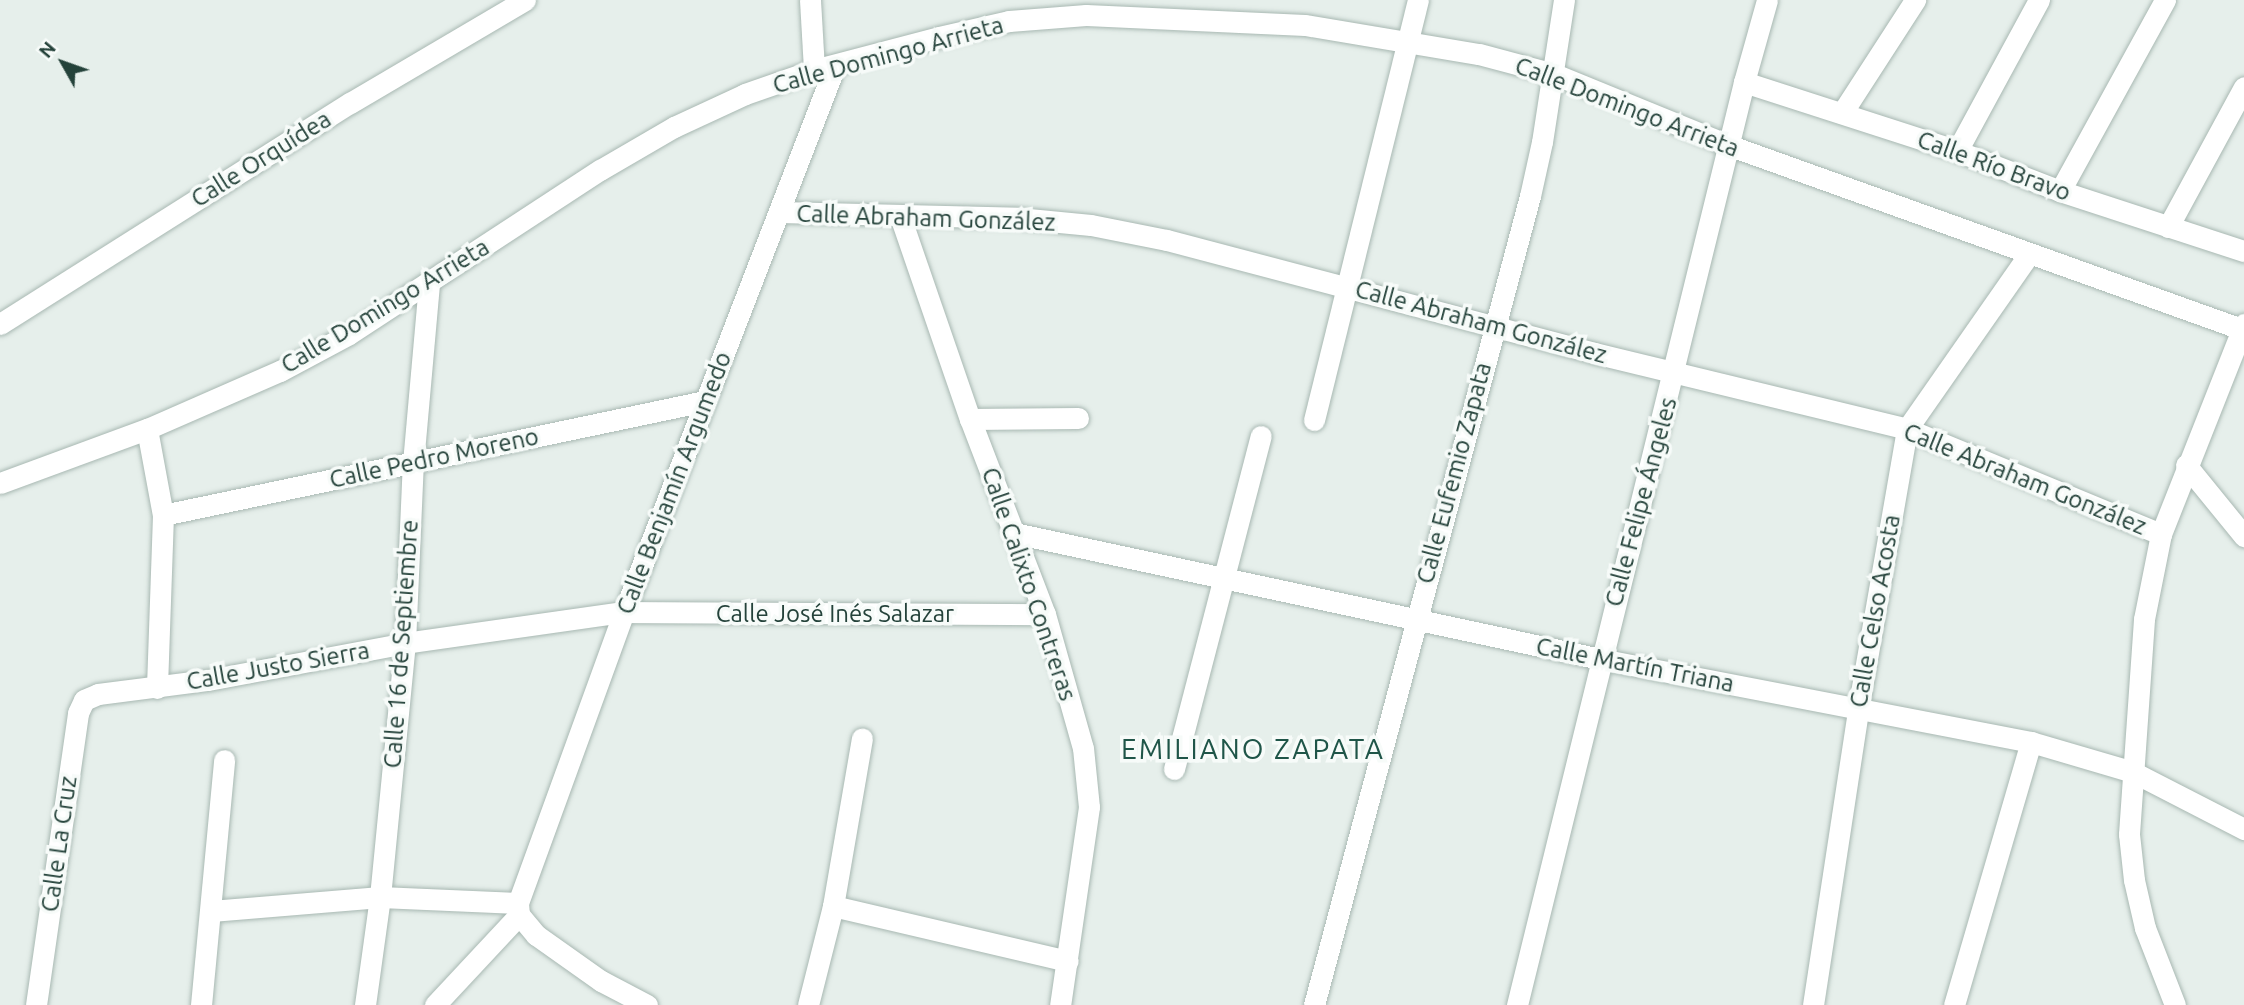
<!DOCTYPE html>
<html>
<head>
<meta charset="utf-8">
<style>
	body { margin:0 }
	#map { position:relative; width:2244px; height:1005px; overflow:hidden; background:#e6efeb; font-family:Ubuntu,sans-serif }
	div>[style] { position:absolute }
	.roads { filter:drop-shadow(0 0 2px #a8b8b2) drop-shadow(0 0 2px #a8b8b2) }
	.minor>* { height:21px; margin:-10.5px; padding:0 10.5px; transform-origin:10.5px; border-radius:10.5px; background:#fff }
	span { translate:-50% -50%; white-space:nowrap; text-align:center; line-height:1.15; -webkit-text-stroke:7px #f7fbf9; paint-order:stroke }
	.street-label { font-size:24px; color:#24423a }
	.quarter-label { font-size:28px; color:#1f5548; letter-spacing:2px }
	.north { position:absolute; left:28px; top:28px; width:70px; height:70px; -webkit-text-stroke:5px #f7fbf9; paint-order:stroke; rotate:310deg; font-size:19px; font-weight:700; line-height:28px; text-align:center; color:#24423a }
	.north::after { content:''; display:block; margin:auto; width:24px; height:32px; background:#24423a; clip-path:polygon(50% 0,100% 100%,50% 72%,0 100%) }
</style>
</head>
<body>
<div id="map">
	<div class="roads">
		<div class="minor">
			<div style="left:810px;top:0;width:70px;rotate:86.7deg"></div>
			<div style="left:1744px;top:82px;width:224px;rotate:17.9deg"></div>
			<div style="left:1957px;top:151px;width:110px;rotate:21.2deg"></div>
			<div style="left:2060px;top:191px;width:194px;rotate:18.1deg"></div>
			<div style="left:1842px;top:113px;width:135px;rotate:-57.1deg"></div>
			<div style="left:1957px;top:151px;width:172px;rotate:-61.5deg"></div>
			<div style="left:2060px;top:191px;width:218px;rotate:-61.2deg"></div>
			<div style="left:779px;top:212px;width:239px;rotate:1.4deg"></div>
			<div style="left:1018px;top:218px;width:73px;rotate:5.5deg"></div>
			<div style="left:1091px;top:225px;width:77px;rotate:11.2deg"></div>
			<div style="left:1167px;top:240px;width:442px;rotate:14.8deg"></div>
			<div style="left:1594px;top:353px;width:322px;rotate:13.6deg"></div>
			<div style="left:1907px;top:429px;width:275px;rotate:22.5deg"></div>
			<div style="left:900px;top:216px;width:215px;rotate:71deg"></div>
			<div style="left:970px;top:419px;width:209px;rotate:69deg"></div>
			<div style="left:1045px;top:614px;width:139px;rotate:74.2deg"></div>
			<div style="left:1083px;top:748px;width:59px;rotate:84.2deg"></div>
			<div style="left:1089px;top:807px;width:200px;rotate:98.3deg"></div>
			<div style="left:2168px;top:227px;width:159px;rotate:-61.5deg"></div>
			<div style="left:0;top:324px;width:414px;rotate:-32.3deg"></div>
			<div style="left:350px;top:103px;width:203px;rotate:-30.5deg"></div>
			<div style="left:970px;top:419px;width:108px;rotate:-0.5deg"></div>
			<div style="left:1314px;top:420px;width:433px;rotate:-76.1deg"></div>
			<div style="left:147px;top:429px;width:87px;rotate:79.5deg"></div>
			<div style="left:163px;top:515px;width:173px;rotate:92deg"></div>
			<div style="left:2186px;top:465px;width:92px;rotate:50.8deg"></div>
			<div style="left:0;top:483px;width:157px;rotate:-20.2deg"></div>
			<div style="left:147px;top:429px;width:145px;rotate:-23.6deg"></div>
			<div style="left:280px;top:371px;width:78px;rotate:-28.2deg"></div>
			<div style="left:349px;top:334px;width:300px;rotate:-33.2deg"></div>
			<div style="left:600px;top:170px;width:86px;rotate:-30.2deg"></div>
			<div style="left:674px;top:127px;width:78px;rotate:-24.9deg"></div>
			<div style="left:745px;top:94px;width:73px;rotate:-19.2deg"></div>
			<div style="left:814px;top:70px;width:129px;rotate:-14.8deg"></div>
			<div style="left:939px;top:37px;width:72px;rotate:-12.9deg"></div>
			<div style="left:1009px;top:21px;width:77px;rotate:-4.5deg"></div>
			<div style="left:1086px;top:15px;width:219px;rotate:2.6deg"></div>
			<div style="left:1305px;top:25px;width:176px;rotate:9.5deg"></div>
			<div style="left:1479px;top:54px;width:78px;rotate:14.9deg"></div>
			<div style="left:1554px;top:74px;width:188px;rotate:22.2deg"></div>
			<div style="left:1728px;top:145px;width:548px;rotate:19.72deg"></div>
			<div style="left:163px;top:515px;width:554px;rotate:-11.88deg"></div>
			<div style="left:1014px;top:533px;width:599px;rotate:12.13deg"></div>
			<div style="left:1600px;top:659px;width:439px;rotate:10.9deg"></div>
			<div style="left:2031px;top:742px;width:106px;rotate:16.4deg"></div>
			<div style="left:2133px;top:772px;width:125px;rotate:27.2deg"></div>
			<div style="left:1174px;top:769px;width:344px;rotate:-75.4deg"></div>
			<div style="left:833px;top:906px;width:241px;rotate:13.2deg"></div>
			<div style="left:211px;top:911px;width:170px;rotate:-4.7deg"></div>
			<div style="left:380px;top:897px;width:138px;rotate:2.5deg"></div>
			<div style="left:36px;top:1005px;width:295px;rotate:-81.8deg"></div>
			<div style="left:78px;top:713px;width:14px;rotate:-65deg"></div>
			<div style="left:84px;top:700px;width:15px;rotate:-23deg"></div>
			<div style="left:98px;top:694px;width:111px;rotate:-7.3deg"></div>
			<div style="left:208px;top:680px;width:200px;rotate:-10.6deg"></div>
			<div style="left:405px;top:643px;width:221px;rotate:-8.1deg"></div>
			<div style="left:624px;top:612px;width:421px;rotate:0.3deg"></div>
			<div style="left:201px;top:1005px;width:246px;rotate:-84.6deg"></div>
			<div style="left:365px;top:1005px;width:109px;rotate:-82.1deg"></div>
			<div style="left:380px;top:897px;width:255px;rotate:-84.4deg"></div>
			<div style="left:405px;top:643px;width:180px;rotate:-87.5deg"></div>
			<div style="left:413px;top:463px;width:181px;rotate:-84.9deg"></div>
			<div style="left:435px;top:1005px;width:123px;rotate:-47deg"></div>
			<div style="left:647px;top:1005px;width:52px;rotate:-152.4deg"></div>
			<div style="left:601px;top:981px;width:80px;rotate:-144.7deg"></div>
			<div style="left:536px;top:935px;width:26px;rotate:-130deg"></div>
			<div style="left:519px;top:915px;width:12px;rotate:-95deg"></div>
			<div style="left:518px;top:903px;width:310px;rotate:-70deg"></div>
			<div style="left:624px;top:612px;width:585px;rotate:-68.87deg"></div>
			<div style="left:808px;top:1005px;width:102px;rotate:-75.8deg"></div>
			<div style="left:833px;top:906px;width:170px;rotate:-80.2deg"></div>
			<div style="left:1314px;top:1005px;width:837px;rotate:-75.05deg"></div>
			<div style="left:1530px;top:196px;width:55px;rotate:-77.5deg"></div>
			<div style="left:1542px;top:142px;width:144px;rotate:-81.2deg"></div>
			<div style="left:1517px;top:1005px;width:951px;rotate:-76.18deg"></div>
			<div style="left:1744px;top:82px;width:85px;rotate:-74.3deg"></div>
			<div style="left:1813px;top:1005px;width:298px;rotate:-81.3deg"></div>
			<div style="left:1858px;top:710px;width:285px;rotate:-80.1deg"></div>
			<div style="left:1907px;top:429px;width:213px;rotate:-55.1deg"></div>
			<div style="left:1954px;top:1005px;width:274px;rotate:-73.7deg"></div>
			<div style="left:2175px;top:1005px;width:83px;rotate:-111.3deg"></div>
			<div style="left:2145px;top:928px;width:49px;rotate:-102.9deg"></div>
			<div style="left:2134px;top:880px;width:46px;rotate:-96.2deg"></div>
			<div style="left:2129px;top:834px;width:216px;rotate:-86deg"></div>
			<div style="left:2144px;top:619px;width:87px;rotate:-78.7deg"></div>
			<div style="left:2161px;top:534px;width:226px;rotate:-68.4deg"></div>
		</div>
	</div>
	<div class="street-label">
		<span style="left:888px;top:55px;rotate:-15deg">Calle Domingo Arrieta</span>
		<span style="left:1627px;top:107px;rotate:21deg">Calle Domingo Arrieta</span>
		<span style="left:261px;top:159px;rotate:-32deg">Calle Orquídea</span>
		<span style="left:1994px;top:166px;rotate:20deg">Calle Río Bravo</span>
		<span style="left:926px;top:218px;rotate:2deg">Calle Abraham González</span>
		<span style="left:385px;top:306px;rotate:-31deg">Calle Domingo Arrieta</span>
		<span style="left:1481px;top:322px;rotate:15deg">Calle Abraham González</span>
		<span style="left:434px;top:458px;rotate:-12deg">Calle Pedro Moreno</span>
		<span style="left:1454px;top:473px;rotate:-75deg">Calle Eufemio Zapata</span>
		<span style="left:2025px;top:479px;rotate:22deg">Calle Abraham González</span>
		<span style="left:674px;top:483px;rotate:-69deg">Calle Benjamín Argumedo</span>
		<span style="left:1641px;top:502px;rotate:-75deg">Calle Felipe Ángeles</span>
		<span style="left:1029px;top:584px;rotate:71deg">Calle Calixto Contreras</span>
		<span style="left:1875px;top:611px;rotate:-80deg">Calle Celso Acosta</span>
		<span style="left:835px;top:614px">Calle José Inés Salazar</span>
		<span style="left:401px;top:644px;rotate:-86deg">Calle 16 de Septiembre</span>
		<span style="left:1635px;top:665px;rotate:11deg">Calle Martín Triana</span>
		<span style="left:278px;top:666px;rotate:-10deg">Calle Justo Sierra</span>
		<span style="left:59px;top:844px;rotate:-82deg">Calle La Cruz</span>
	</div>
	<div class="quarter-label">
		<span style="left:1253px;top:749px">EMILIANO ZAPATA</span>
	</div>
	<div class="north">N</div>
</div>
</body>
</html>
